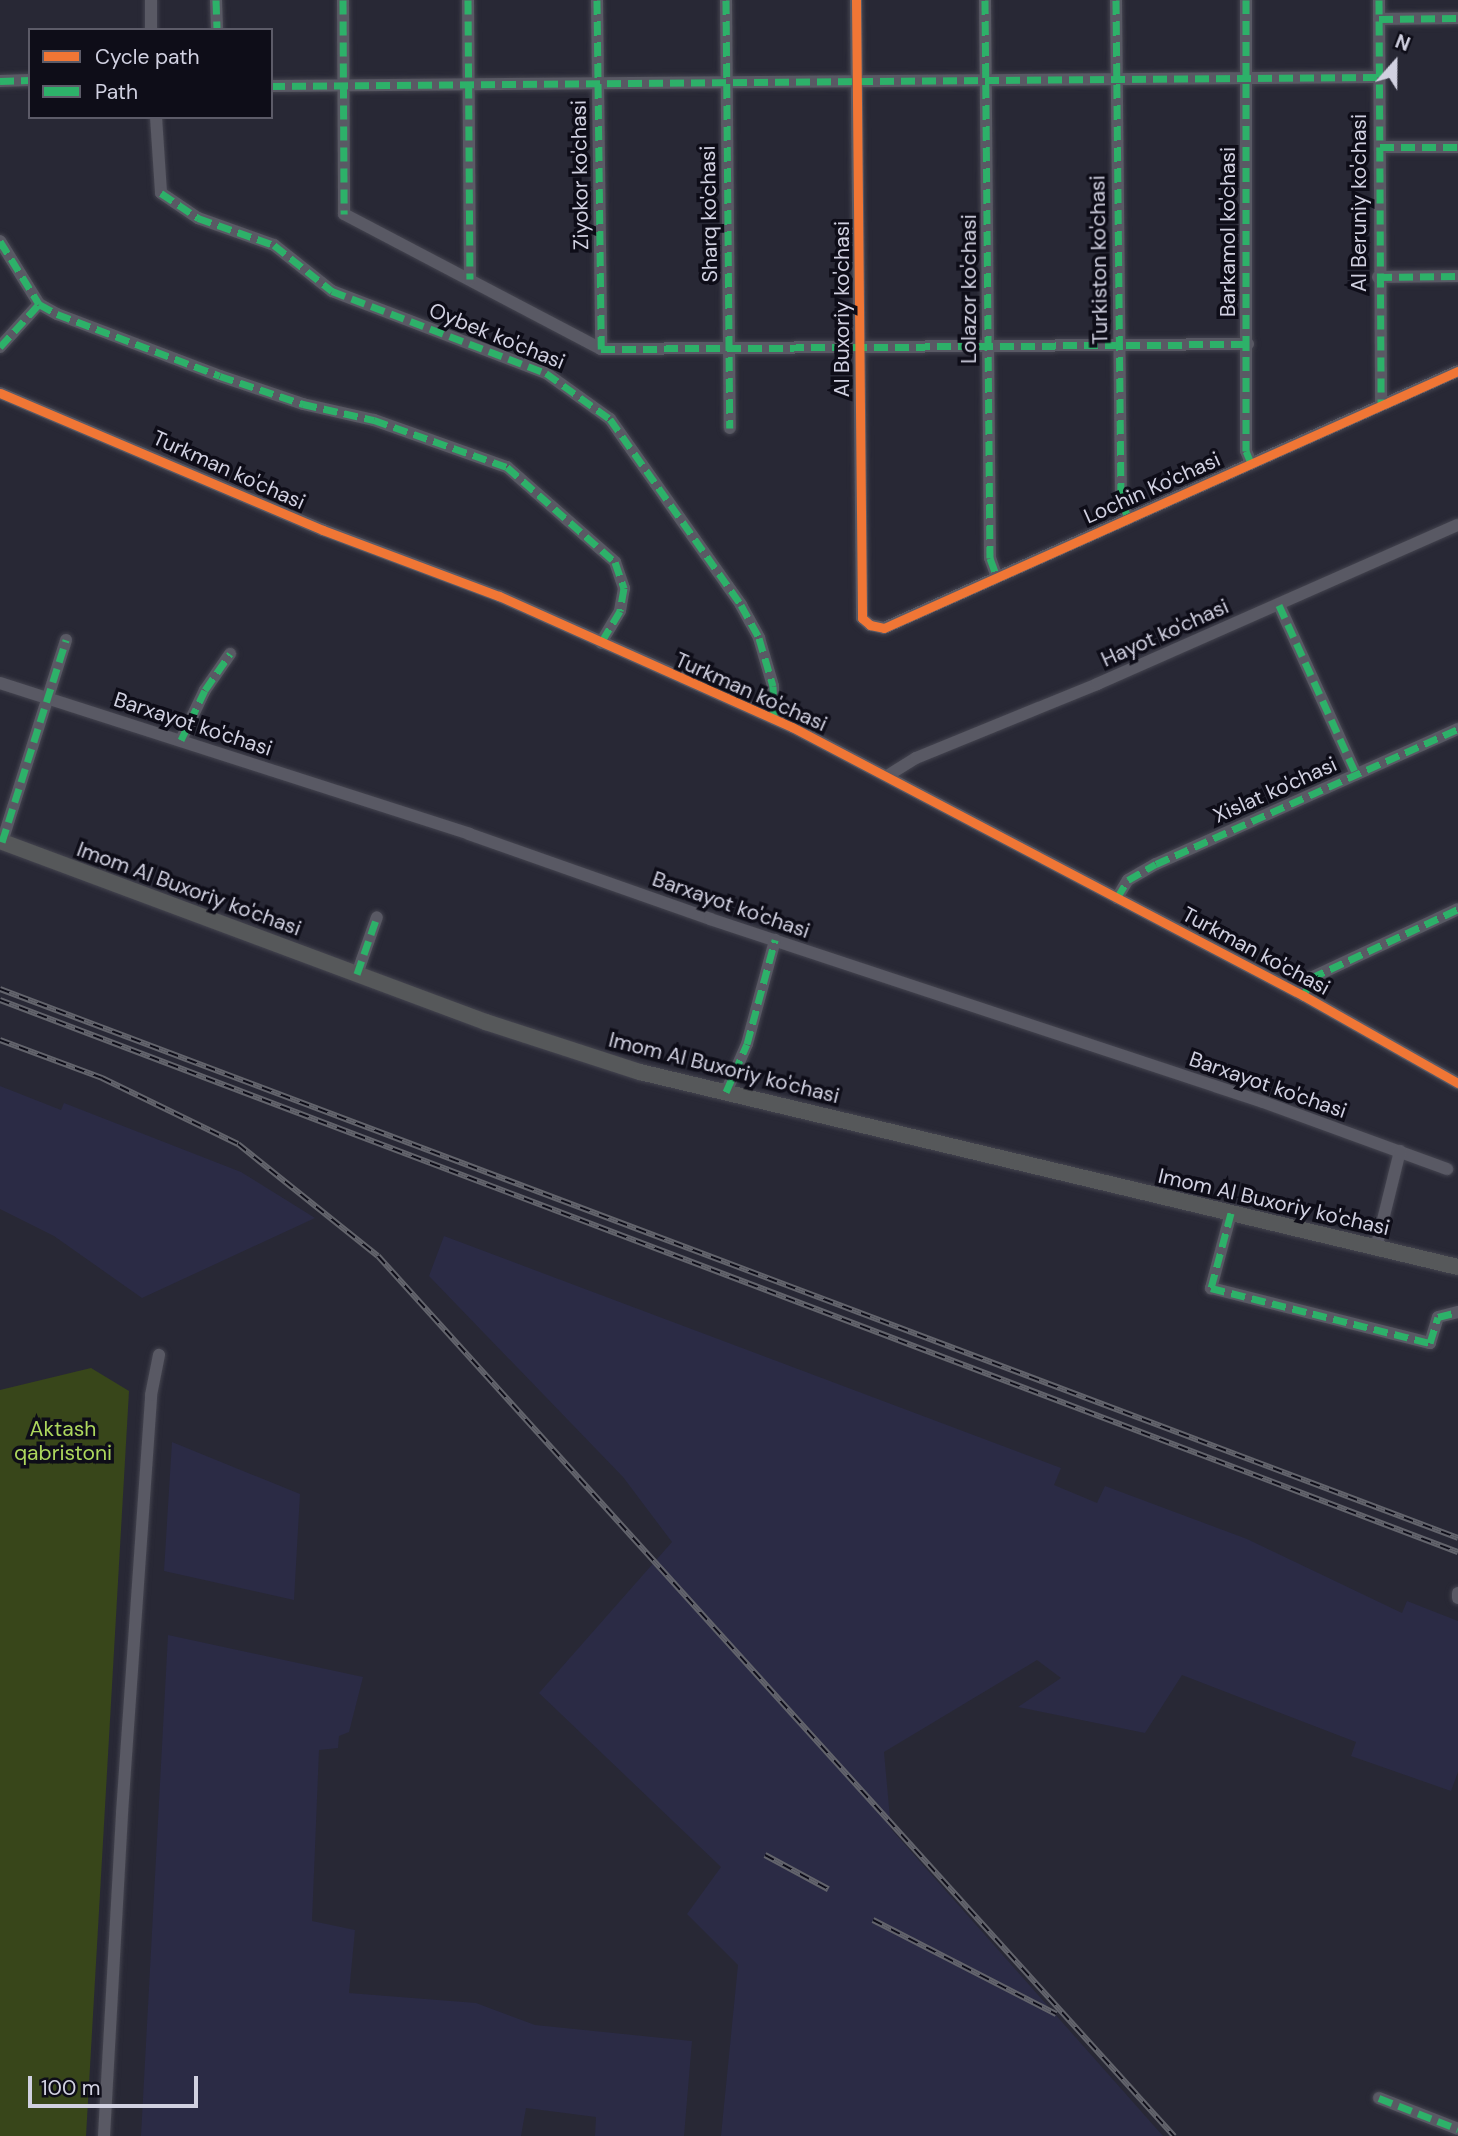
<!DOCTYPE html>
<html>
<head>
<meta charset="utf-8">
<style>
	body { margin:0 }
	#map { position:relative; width:1458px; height:2136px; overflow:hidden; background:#282835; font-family:"DM Sans",sans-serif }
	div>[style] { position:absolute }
	.built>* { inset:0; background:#2b2b45 }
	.green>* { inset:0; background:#38461a }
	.roads { filter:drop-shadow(0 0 2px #44444f) drop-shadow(0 0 2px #44444f) }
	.minor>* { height:12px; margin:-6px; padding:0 6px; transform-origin:6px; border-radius:6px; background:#595964 }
	.major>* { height:16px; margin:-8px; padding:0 8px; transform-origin:8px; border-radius:8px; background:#56585a }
	.rail>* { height:6px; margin-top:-3px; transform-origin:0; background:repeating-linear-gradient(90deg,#0e0d18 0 10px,#63646c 0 20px); box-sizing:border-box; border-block:2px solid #63646c }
	.quiet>* { height:7px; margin-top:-3.5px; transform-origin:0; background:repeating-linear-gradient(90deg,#2db169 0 14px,transparent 0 21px) }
	.cycleway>* { height:9px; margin:-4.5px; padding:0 4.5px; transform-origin:4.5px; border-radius:4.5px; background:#f07635 }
	span { translate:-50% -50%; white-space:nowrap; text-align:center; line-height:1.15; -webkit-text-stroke:7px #0e0d18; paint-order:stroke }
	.street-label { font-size:21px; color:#d1d1e1 }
	.park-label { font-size:21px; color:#add75d }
	.legend { position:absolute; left:28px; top:28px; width:245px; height:91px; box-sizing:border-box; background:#0e0d18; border:2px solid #5c5b68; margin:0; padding:9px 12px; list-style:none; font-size:21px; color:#d1d1e1 }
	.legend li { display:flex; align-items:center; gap:14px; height:35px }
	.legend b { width:35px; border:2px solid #5c5b68 }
	.north { position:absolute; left:1360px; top:28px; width:70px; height:70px; -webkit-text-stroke:5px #0e0d18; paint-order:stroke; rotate:21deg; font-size:19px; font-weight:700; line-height:28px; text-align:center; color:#d1d1e1 }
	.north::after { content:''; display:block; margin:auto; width:24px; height:32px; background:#d1d1e1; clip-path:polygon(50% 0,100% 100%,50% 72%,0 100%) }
	.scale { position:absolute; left:28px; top:2076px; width:170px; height:32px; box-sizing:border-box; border:4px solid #d1d1e1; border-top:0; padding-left:9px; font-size:21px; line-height:24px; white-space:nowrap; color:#d1d1e1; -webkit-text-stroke:5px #0e0d18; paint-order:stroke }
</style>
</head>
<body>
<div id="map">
	<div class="built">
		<div style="clip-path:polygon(0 1086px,61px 1110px,64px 1103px,241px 1172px,315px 1218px,142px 1298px,54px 1236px,0 1209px)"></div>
		<div style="clip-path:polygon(444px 1236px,1061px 1468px,1054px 1485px,1097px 1503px,1105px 1486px,1247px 1539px,1402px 1613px,1407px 1601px,1458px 1621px,1458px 1772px,1451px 1791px,1351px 1756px,1356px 1742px,1182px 1675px,1145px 1733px,1018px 1707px,1061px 1678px,1037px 1660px,884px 1752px,891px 1829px,1163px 2136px,721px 2136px,738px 1965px,687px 1914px,721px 1867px,539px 1693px,672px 1542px,623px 1477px,429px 1276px)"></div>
		<div style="clip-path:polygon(172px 1442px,300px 1494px,294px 1600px,164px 1571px)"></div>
		<div style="clip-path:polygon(168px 1635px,363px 1677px,349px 1732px,339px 1736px,338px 1748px,319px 1750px,312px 1921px,355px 1930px,349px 1993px,476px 2003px,535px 2025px,692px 2041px,684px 2136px,595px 2136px,596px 2117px,526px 2108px,521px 2136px,141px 2136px)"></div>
	</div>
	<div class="green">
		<div style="clip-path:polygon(91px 1368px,129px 1391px,86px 2136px,0 2136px,0 1390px)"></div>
	</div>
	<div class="roads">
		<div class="minor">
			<div style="left:151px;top:0;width:30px;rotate:90deg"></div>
			<div style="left:216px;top:0;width:30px;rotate:88deg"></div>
			<div style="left:343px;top:0;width:214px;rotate:89.7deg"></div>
			<div style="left:344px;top:214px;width:290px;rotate:27.7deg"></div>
			<div style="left:601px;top:349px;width:647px;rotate:-0.44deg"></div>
			<div style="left:468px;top:0;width:279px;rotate:89.6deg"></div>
			<div style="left:597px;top:0;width:349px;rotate:89.3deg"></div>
			<div style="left:726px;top:0;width:428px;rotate:89.5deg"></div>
			<div style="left:856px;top:0;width:618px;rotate:89.44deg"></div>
			<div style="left:862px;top:618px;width:11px;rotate:41deg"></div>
			<div style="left:870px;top:625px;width:14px;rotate:12deg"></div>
			<div style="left:884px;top:628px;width:629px;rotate:-24.12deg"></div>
			<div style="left:985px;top:0;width:558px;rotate:89.49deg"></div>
			<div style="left:990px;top:558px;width:20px;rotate:70deg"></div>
			<div style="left:1116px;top:0;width:501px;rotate:89.43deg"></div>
			<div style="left:1121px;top:501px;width:17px;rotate:66deg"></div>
			<div style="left:1246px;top:0;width:451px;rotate:90deg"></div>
			<div style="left:1246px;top:451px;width:13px;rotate:67deg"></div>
			<div style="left:1379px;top:0;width:405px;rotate:89.7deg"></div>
			<div style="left:1379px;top:19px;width:79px;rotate:-0.7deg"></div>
			<div style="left:0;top:81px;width:30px;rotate:-2deg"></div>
			<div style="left:271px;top:86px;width:1107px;rotate:-0.47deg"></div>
			<div style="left:156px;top:117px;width:76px;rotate:86.2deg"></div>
			<div style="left:161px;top:193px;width:45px;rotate:34deg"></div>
			<div style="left:198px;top:218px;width:81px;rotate:19.6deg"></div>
			<div style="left:274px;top:245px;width:74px;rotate:38.4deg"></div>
			<div style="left:332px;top:291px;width:229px;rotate:21deg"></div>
			<div style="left:546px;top:373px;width:79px;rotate:35.7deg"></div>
			<div style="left:610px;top:419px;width:228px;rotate:54.8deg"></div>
			<div style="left:741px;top:605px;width:38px;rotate:61deg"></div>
			<div style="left:759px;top:638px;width:50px;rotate:73.7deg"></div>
			<div style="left:773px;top:686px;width:33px;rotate:88deg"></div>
			<div style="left:1380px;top:147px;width:78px"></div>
			<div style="left:0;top:241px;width:74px;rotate:58.2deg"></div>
			<div style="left:39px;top:304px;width:21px;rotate:29deg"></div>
			<div style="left:57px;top:314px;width:174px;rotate:20.8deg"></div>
			<div style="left:220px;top:376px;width:88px;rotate:18.6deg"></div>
			<div style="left:303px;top:404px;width:73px;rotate:12.7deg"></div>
			<div style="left:374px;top:420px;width:141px;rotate:19.5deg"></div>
			<div style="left:507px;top:467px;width:144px;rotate:41.3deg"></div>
			<div style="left:615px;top:562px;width:28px;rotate:71deg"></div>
			<div style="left:624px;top:588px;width:23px;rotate:100deg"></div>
			<div style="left:620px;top:611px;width:37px;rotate:121deg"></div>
			<div style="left:1378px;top:277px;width:80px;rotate:-0.7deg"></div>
			<div style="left:0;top:347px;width:58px;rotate:-47.8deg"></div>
			<div style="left:0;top:393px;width:351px;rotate:23deg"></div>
			<div style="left:323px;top:530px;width:188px;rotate:20.6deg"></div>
			<div style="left:499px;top:596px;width:321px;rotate:24.1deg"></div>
			<div style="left:792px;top:727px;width:578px;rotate:27.72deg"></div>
			<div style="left:1304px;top:996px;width:177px;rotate:29.5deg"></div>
			<div style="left:1279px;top:605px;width:186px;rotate:65.5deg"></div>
			<div style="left:0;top:683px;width:493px;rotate:17.8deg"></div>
			<div style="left:469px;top:834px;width:256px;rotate:19.4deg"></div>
			<div style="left:710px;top:919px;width:582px;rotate:18.31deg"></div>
			<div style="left:1263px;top:1102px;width:196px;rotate:20deg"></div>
			<div style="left:181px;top:740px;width:55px;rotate:-64.4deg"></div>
			<div style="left:205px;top:690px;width:44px;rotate:-55.2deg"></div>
			<div style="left:887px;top:776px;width:34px;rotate:-32deg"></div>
			<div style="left:916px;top:758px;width:196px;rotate:-22.2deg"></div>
			<div style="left:1097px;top:684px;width:394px;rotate:-23.8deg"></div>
			<div style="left:2px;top:842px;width:212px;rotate:-72.4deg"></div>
			<div style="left:1117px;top:898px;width:21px;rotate:-59deg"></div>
			<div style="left:1128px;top:880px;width:32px;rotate:-30deg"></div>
			<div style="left:1156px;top:864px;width:331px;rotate:-24.1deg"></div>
			<div style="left:357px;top:974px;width:60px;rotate:-70.7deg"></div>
			<div style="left:1304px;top:996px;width:19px;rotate:-69deg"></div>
			<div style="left:1311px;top:978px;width:162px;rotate:-25.1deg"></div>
			<div style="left:726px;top:1092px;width:52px;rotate:-66.4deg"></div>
			<div style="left:747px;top:1044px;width:108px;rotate:-74.9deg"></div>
			<div style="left:1231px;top:1213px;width:78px;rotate:104.9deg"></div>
			<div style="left:1211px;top:1288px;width:226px;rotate:14.1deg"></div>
			<div style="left:1430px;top:1343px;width:27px;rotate:-73deg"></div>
			<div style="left:1438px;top:1317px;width:21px;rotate:-14deg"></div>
			<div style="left:1376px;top:1248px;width:100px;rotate:-76.1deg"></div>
			<div style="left:1458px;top:1593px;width:5px;rotate:90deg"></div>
			<div style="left:1379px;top:2098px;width:85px;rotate:21.4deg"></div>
			<div style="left:104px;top:2136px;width:324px;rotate:-86.8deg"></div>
			<div style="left:122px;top:1813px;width:419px;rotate:-86deg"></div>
			<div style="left:151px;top:1395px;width:41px;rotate:-78.7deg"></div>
		</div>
		<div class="major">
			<div style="left:0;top:841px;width:519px;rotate:20.43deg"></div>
			<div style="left:486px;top:1022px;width:162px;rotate:18deg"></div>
			<div style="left:640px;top:1072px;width:841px;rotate:13.41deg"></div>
		</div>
	</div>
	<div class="rail">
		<div style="left:0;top:989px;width:1558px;rotate:20.63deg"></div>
		<div style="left:0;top:1000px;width:1559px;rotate:20.74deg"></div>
		<div style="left:0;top:1040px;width:109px;rotate:20.4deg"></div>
		<div style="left:102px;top:1078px;width:151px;rotate:25.9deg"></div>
		<div style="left:238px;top:1144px;width:179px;rotate:38.7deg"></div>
		<div style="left:378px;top:1256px;width:1187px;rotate:47.87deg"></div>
		<div style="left:765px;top:1855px;width:72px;rotate:28.4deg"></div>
		<div style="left:873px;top:1920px;width:206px;rotate:27.2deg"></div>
	</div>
	<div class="quiet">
		<div style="left:216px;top:0;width:30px;rotate:88deg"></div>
		<div style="left:343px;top:0;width:214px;rotate:89.7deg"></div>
		<div style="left:468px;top:0;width:279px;rotate:89.6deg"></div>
		<div style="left:597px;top:0;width:349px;rotate:89.3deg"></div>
		<div style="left:601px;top:349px;width:647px;rotate:-0.44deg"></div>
		<div style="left:726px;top:0;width:428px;rotate:89.5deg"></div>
		<div style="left:985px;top:0;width:558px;rotate:89.49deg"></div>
		<div style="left:990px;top:558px;width:20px;rotate:70deg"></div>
		<div style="left:1116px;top:0;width:501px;rotate:89.43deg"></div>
		<div style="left:1121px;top:501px;width:17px;rotate:66deg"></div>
		<div style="left:1246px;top:0;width:451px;rotate:90deg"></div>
		<div style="left:1246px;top:451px;width:13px;rotate:67deg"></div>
		<div style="left:1379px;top:0;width:405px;rotate:89.7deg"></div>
		<div style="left:1379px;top:19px;width:79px;rotate:-0.7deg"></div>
		<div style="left:0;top:81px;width:30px;rotate:-2deg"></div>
		<div style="left:271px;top:86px;width:1107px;rotate:-0.47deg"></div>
		<div style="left:1380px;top:147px;width:78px"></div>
		<div style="left:161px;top:193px;width:45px;rotate:34deg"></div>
		<div style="left:198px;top:218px;width:81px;rotate:19.6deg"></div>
		<div style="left:274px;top:245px;width:74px;rotate:38.4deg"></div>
		<div style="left:332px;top:291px;width:229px;rotate:21deg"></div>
		<div style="left:546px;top:373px;width:79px;rotate:35.7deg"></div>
		<div style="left:610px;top:419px;width:228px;rotate:54.8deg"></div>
		<div style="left:741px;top:605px;width:38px;rotate:61deg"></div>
		<div style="left:759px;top:638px;width:50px;rotate:73.7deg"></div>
		<div style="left:773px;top:686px;width:33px;rotate:88deg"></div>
		<div style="left:0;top:241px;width:74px;rotate:58.2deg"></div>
		<div style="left:39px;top:304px;width:21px;rotate:29deg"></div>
		<div style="left:57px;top:314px;width:174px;rotate:20.8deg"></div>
		<div style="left:220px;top:376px;width:88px;rotate:18.6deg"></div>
		<div style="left:303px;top:404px;width:73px;rotate:12.7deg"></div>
		<div style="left:374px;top:420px;width:141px;rotate:19.5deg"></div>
		<div style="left:507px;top:467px;width:144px;rotate:41.3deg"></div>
		<div style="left:615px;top:562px;width:28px;rotate:71deg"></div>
		<div style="left:624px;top:588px;width:23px;rotate:100deg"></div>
		<div style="left:620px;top:611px;width:37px;rotate:121deg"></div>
		<div style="left:1378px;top:277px;width:80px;rotate:-0.7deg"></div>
		<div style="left:0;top:347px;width:58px;rotate:-47.8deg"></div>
		<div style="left:1279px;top:605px;width:186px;rotate:65.5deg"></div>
		<div style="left:181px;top:740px;width:55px;rotate:-64.4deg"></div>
		<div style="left:205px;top:690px;width:44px;rotate:-55.2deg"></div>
		<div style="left:2px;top:842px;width:212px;rotate:-72.4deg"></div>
		<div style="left:1117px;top:898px;width:21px;rotate:-59deg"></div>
		<div style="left:1128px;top:880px;width:32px;rotate:-30deg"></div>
		<div style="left:1156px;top:864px;width:331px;rotate:-24.1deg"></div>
		<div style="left:357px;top:974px;width:60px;rotate:-70.7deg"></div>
		<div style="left:1304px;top:996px;width:19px;rotate:-69deg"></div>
		<div style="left:1311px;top:978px;width:162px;rotate:-25.1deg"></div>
		<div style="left:726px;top:1092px;width:52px;rotate:-66.4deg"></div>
		<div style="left:747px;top:1044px;width:108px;rotate:-74.9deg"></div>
		<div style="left:1231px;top:1213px;width:78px;rotate:104.9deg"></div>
		<div style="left:1211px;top:1288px;width:226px;rotate:14.1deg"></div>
		<div style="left:1430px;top:1343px;width:27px;rotate:-73deg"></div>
		<div style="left:1438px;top:1317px;width:21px;rotate:-14deg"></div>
		<div style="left:1379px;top:2098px;width:85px;rotate:21.4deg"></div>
	</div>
	<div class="cycleway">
		<div style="left:856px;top:0;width:618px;rotate:89.44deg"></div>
		<div style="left:862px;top:618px;width:11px;rotate:41deg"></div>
		<div style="left:870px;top:625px;width:14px;rotate:12deg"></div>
		<div style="left:884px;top:628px;width:629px;rotate:-24.12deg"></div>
		<div style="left:0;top:393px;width:351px;rotate:23deg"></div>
		<div style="left:323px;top:530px;width:188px;rotate:20.6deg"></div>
		<div style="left:499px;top:596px;width:321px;rotate:24.1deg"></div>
		<div style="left:792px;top:727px;width:578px;rotate:27.72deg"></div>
		<div style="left:1304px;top:996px;width:177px;rotate:29.5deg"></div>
	</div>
	<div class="street-label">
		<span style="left:580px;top:175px;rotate:-91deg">Ziyokor ko'chasi</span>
		<span style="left:1359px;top:203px;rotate:-90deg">Al Beruniy ko'chasi</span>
		<span style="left:709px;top:214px;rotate:-91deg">Sharq ko'chasi</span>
		<span style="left:1228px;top:232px;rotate:-90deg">Barkamol ko'chasi</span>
		<span style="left:1099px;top:260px;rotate:-91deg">Turkiston ko'chasi</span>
		<span style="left:969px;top:289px;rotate:-90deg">Lolazor ko'chasi</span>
		<span style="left:842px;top:309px;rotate:-90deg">Al Buxoriy ko'chasi</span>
		<span style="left:497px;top:336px;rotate:22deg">Oybek ko'chasi</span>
		<span style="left:229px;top:470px;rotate:24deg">Turkman ko'chasi</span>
		<span style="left:1152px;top:488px;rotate:-24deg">Lochin Ko'chasi</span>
		<span style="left:1165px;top:633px;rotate:-24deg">Hayot ko'chasi</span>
		<span style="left:751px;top:692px;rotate:24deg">Turkman ko'chasi</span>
		<span style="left:193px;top:724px;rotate:18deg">Barxayot ko'chasi</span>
		<span style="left:1275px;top:790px;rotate:-24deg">Xislat ko'chasi</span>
		<span style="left:189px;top:889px;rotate:20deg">Imom Al Buxoriy ko'chasi</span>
		<span style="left:731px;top:905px;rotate:19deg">Barxayot ko'chasi</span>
		<span style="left:1256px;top:951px;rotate:28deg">Turkman ko'chasi</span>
		<span style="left:724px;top:1068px;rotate:14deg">Imom Al Buxoriy ko'chasi</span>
		<span style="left:1268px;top:1085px;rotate:19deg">Barxayot ko'chasi</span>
		<span style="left:1274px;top:1202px;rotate:13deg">Imom Al Buxoriy ko'chasi</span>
	</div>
	<div class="park-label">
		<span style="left:63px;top:1441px">Aktash<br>qabristoni</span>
	</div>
	<ul class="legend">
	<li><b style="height:9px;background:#f07635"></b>Cycle path</li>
	<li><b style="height:9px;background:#2db169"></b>Path</li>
	</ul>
	<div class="north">N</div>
	<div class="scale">100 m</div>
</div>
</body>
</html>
